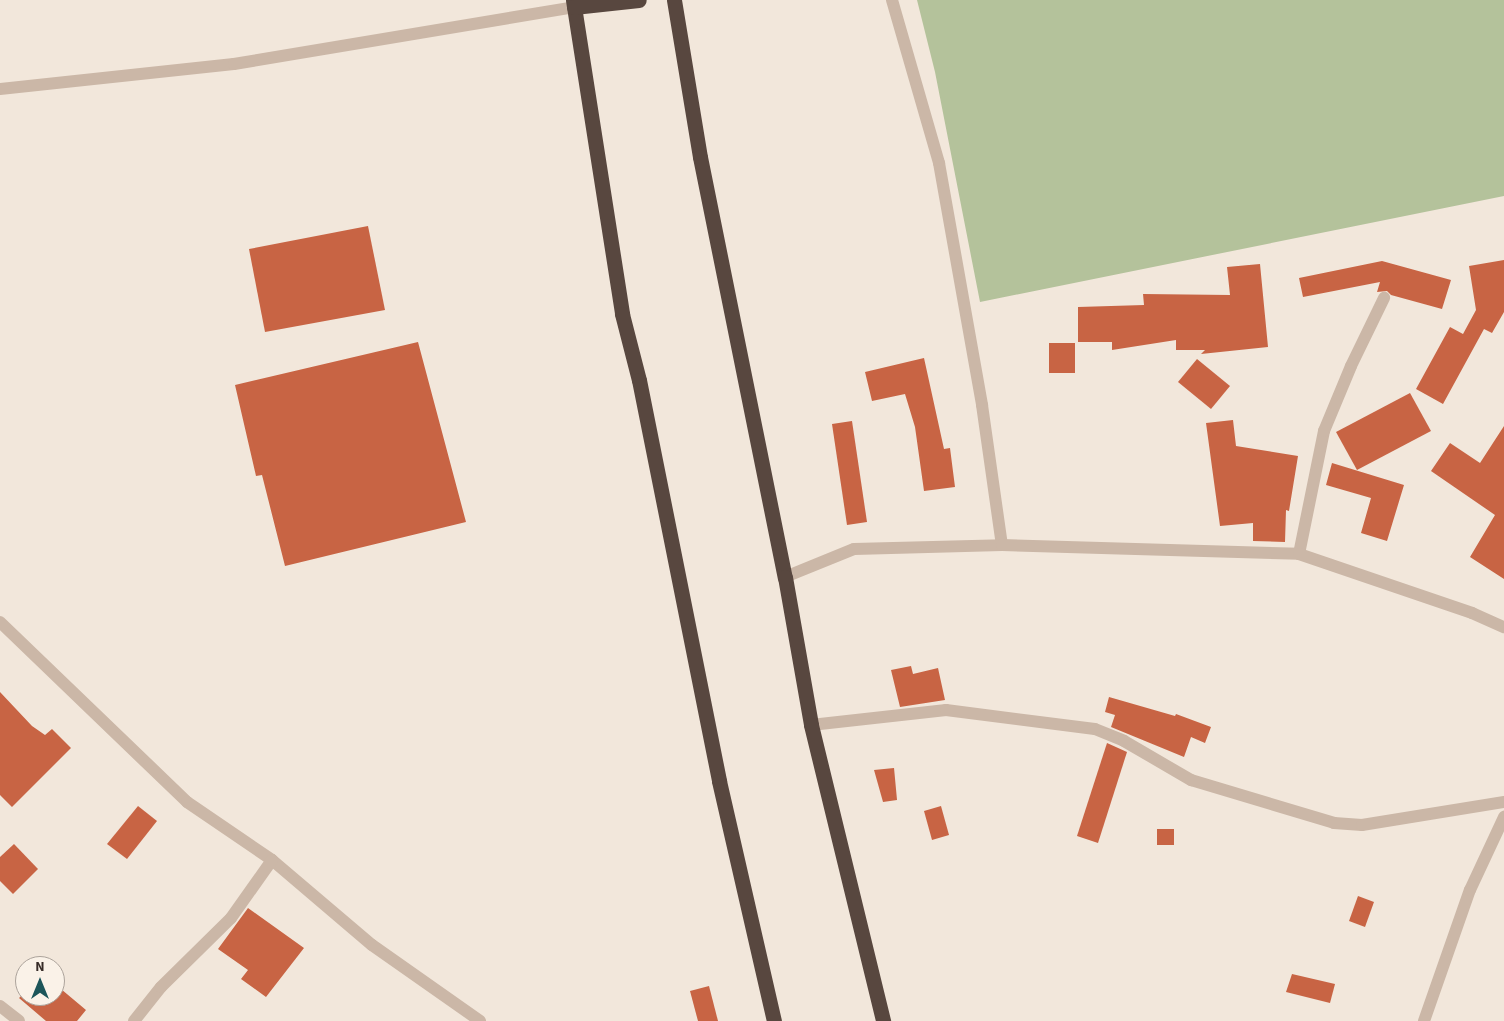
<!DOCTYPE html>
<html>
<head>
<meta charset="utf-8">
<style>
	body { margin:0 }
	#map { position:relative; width:1504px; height:1021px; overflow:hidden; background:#f2e7db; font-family:"Source Sans 3",sans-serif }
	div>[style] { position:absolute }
	.green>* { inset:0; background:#b4c29b }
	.building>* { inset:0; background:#c86444 }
	.street>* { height:12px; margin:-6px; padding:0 6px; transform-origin:6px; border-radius:6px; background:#cbb7a7 }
	.highway>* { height:15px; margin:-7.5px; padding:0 7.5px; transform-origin:7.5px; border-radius:7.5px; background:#58473f }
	span { translate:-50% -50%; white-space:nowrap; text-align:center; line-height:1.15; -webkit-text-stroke:4.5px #faf2e8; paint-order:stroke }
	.north { position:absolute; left:15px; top:956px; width:50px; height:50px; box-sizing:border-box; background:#faf2e8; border:1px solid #aca39b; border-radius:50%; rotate:0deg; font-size:14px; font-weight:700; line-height:20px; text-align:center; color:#372c28 }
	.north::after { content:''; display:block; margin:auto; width:18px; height:22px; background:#1c5559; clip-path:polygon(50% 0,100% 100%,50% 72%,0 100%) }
</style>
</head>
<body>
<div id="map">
	<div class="green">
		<div style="clip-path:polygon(917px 0,1504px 0,1504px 196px,980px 302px,935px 72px)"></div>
	</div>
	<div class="building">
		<div style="clip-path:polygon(368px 226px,385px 310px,265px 332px,249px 249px)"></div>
		<div style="clip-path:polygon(1504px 260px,1504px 312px,1492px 333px,1484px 329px,1443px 404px,1416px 389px,1450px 327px,1463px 334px,1476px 310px,1469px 266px)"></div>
		<div style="clip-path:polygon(1382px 261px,1451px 280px,1442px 309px,1391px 295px,1387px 291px,1377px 292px,1380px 282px,1303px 297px,1299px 278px)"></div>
		<div style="clip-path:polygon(1260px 264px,1268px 347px,1201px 354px,1205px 350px,1176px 350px,1176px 340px,1112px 350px,1112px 342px,1078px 342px,1078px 307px,1144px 305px,1143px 294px,1230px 295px,1227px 267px)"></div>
		<div style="clip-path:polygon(418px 342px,466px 522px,285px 566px,262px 475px,256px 476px,235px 385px)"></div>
		<div style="clip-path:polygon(1049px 343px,1075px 343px,1075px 373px,1049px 373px)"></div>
		<div style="clip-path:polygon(924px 358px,944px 449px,950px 448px,955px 487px,924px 491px,915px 427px,905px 394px,872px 401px,865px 372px)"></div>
		<div style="clip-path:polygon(1197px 359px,1230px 386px,1211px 409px,1178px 382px)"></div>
		<div style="clip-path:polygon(1410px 393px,1431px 431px,1357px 470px,1336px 432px)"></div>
		<div style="clip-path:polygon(1233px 420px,1236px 446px,1298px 456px,1289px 511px,1286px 510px,1285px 542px,1253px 541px,1253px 523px,1220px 526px,1206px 423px)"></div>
		<div style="clip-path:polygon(852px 421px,867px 522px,847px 525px,832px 424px)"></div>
		<div style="clip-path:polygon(1504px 426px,1504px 579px,1470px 557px,1495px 515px,1431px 471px,1450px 443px,1480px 463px)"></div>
		<div style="clip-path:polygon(1332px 463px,1404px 485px,1387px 541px,1361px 533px,1371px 498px,1326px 485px)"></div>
		<div style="clip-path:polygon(911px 666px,913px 674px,938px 668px,945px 700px,900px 707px,891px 670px)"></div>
		<div style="clip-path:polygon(0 692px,32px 726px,45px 735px,52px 729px,71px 748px,12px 807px,0 795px)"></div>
		<div style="clip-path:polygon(1109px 697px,1175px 716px,1176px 714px,1211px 727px,1205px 743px,1191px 737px,1184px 757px,1111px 727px,1115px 715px,1105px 712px)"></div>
		<div style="clip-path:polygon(1107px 743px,1127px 752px,1098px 843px,1077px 836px)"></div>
		<div style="clip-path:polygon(894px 768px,897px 800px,883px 802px,874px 770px)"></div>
		<div style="clip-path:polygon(138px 806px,157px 821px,127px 859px,107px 844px)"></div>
		<div style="clip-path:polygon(941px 806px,949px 835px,932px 840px,924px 811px)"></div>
		<div style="clip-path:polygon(1157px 829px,1174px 829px,1174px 845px,1157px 845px)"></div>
		<div style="clip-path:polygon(14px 844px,38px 869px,13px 894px,0 881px,0 857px)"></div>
		<div style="clip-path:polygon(1358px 896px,1374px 902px,1365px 927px,1349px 921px)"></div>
		<div style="clip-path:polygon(248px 908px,304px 948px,266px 997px,241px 979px,248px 970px,218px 949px)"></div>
		<div style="clip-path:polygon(1292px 974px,1335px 984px,1330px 1003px,1286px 992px)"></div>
		<div style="clip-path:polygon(55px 984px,86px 1010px,77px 1021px,46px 1021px,19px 998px,25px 992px,25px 996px,55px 996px)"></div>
		<div style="clip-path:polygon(709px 986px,718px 1021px,698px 1021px,690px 991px)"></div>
	</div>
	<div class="street">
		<div style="left:892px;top:0;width:170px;rotate:73.9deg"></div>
		<div style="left:939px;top:163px;width:246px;rotate:79.9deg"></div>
		<div style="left:982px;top:405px;width:141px;rotate:81.9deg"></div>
		<div style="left:0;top:89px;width:235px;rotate:-6.1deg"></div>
		<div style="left:234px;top:64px;width:345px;rotate:-9.5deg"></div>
		<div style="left:1299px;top:554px;width:126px;rotate:-78.5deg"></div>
		<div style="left:1324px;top:431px;width:70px;rotate:-67.4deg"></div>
		<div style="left:1351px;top:366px;width:76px;rotate:-64.1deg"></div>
		<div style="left:785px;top:577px;width:74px;rotate:-22.1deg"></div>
		<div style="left:854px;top:549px;width:148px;rotate:-1.5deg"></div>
		<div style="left:1002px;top:545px;width:297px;rotate:1.7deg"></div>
		<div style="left:1299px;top:554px;width:183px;rotate:18.8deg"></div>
		<div style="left:1472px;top:613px;width:35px;rotate:24deg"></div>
		<div style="left:0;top:622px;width:260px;rotate:43.9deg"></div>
		<div style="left:187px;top:802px;width:103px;rotate:34.3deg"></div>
		<div style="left:272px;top:860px;width:131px;rotate:40.4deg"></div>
		<div style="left:372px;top:945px;width:132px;rotate:35.1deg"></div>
		<div style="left:811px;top:725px;width:136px;rotate:-6.3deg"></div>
		<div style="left:946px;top:710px;width:150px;rotate:7.3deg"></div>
		<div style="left:1095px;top:729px;width:31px;rotate:22deg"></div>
		<div style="left:1124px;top:741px;width:78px;rotate:30.2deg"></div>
		<div style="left:1191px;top:780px;width:149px;rotate:16.7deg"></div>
		<div style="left:1334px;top:823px;width:28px;rotate:4deg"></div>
		<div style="left:1362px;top:825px;width:144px;rotate:-9.2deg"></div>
		<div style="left:0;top:1006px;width:24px;rotate:38deg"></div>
		<div style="left:134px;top:1021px;width:43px;rotate:-51.5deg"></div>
		<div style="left:161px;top:987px;width:98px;rotate:-44.6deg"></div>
		<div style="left:231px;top:918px;width:71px;rotate:-54.7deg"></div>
		<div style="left:1424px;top:1021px;width:139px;rotate:-70.7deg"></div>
		<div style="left:1470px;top:890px;width:81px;rotate:-65deg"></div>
	</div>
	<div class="highway">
		<div style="left:573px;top:0;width:318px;rotate:81.1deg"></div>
		<div style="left:622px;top:314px;width:68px;rotate:75.6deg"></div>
		<div style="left:639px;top:380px;width:409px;rotate:78.7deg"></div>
		<div style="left:719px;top:781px;width:246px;rotate:77.1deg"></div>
		<div style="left:674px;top:0;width:159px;rotate:80.6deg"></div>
		<div style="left:700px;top:157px;width:429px;rotate:78.6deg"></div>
		<div style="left:785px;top:577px;width:150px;rotate:80deg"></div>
		<div style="left:811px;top:725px;width:305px;rotate:76.3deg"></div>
		<div style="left:574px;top:7px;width:65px;rotate:-6.1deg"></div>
	</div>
	<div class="north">N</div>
</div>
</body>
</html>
